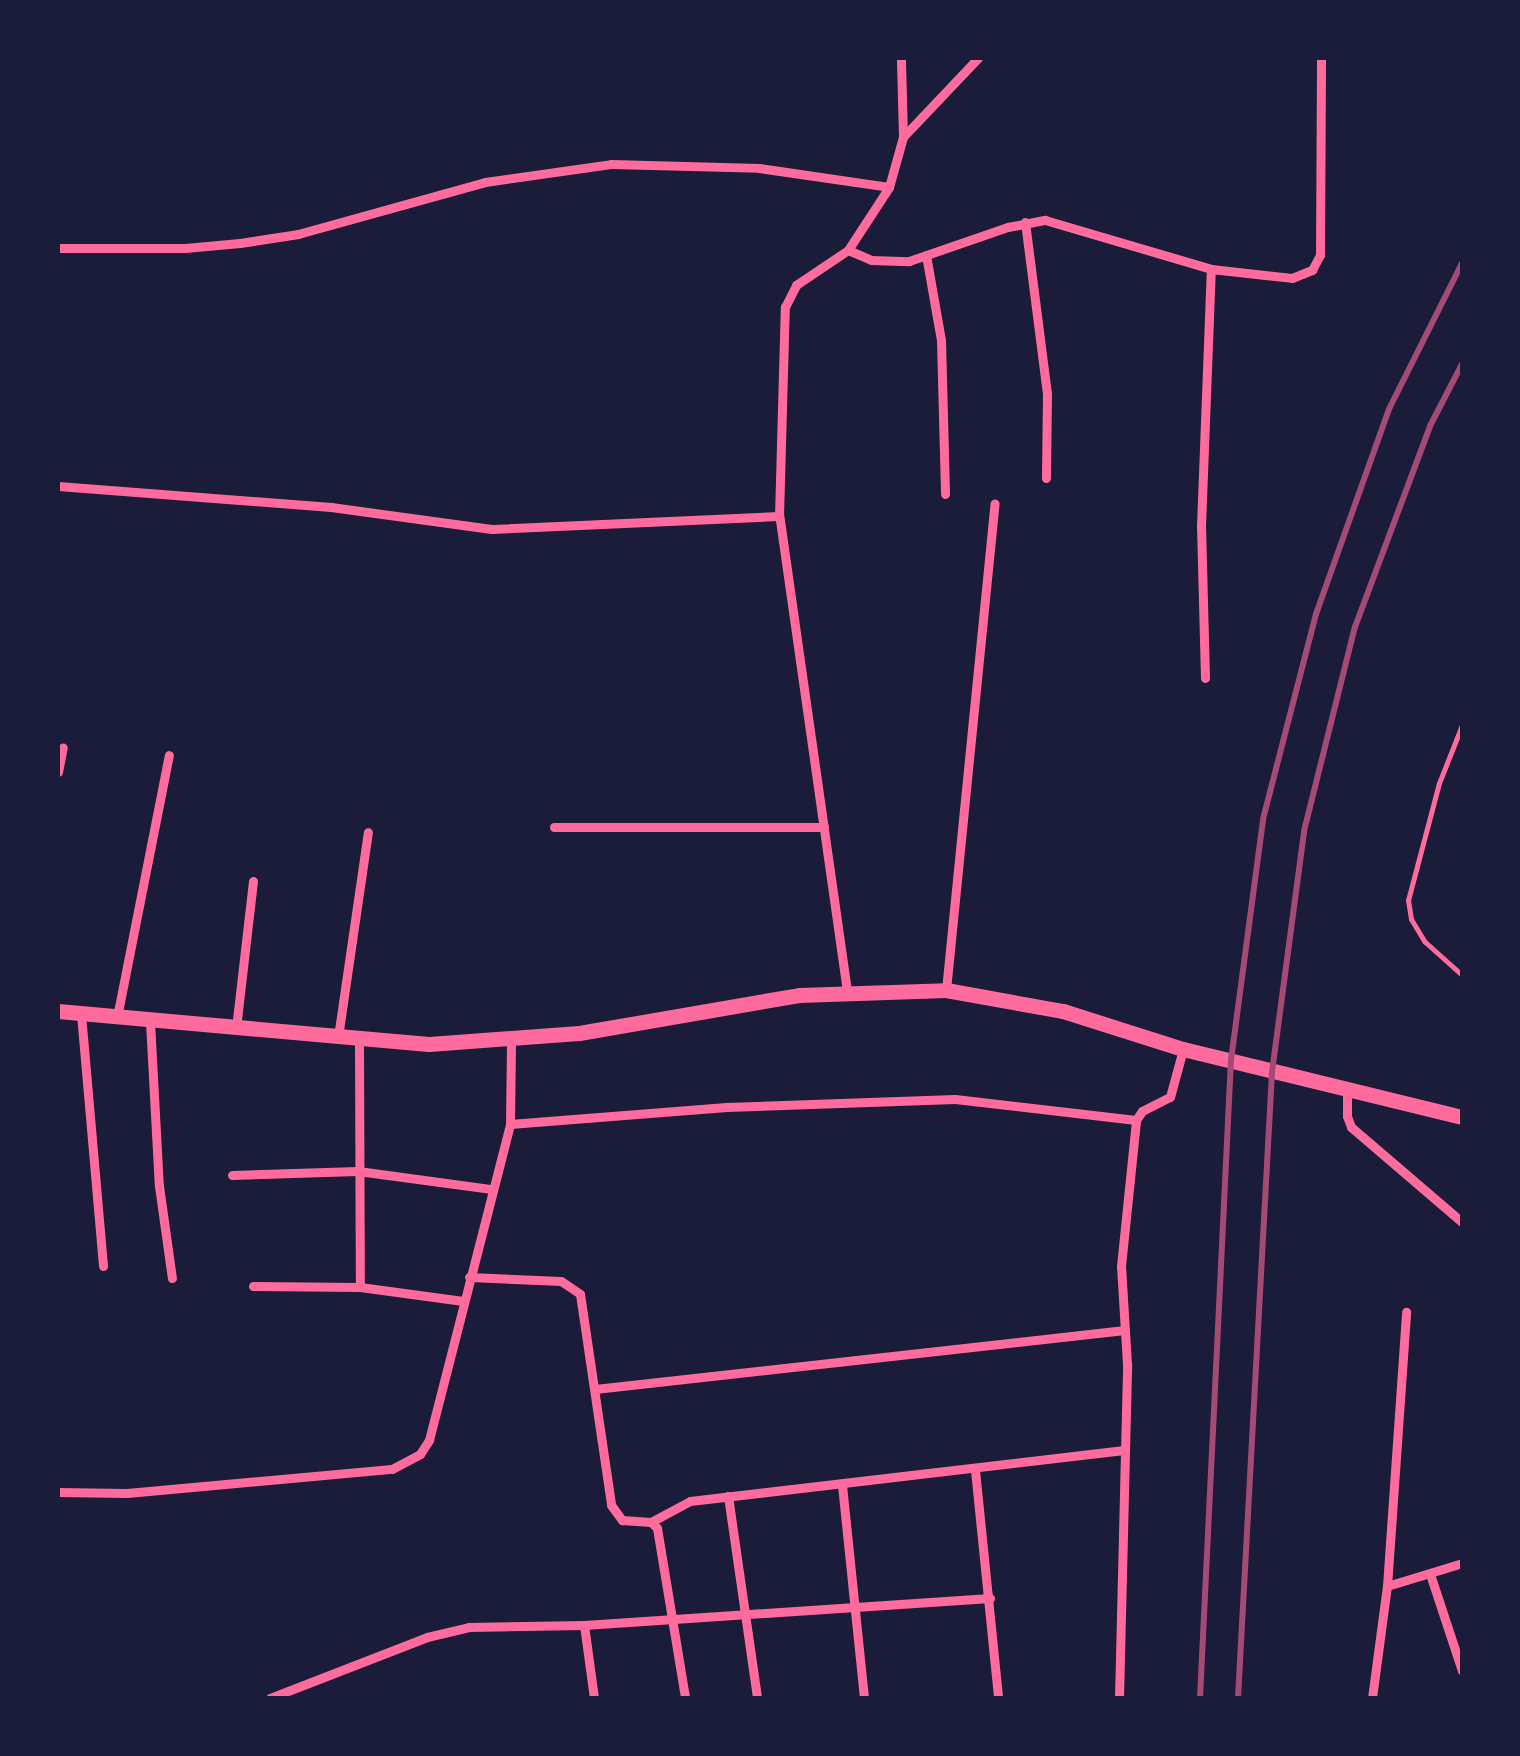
<!DOCTYPE html>
<html>
<head>
<meta charset="utf-8">
<style>
	body { margin:0 }
	#map { position:relative; width:1520px; height:1756px; overflow:hidden; background:#1b1b3a; font-family:"Varela Round",sans-serif }
	div>[style] { position:absolute }
	.service>* { height:5px; margin:-2.5px; padding:0 2.5px; transform-origin:2.5px; border-radius:2.5px; background:#ff6b9d }
	.minor>* { height:9px; margin:-4.5px; padding:0 4.5px; transform-origin:4.5px; border-radius:4.5px; background:#ff6b9d }
	.trunk>* { height:15px; margin:-7.5px; padding:0 7.5px; transform-origin:7.5px; border-radius:7.5px; background:#ff6b9d }
	.rail>* { height:6px; margin:-3px; padding:0 3px; transform-origin:3px; border-radius:3px; background:#a44b75 }
	span { translate:-50% -50%; white-space:nowrap; text-align:center; line-height:1.15; -webkit-text-stroke:9px #1b1b3a; paint-order:stroke }
	.frame { position:absolute; inset:0; border:60px solid #1b1b3a; pointer-events:none }
</style>
</head>
<body>
<div id="map">
	<div class="service">
		<div style="left:1462px;top:725px;width:62px;rotate:111.6deg"></div>
		<div style="left:1439px;top:783px;width:121px;rotate:104.8deg"></div>
		<div style="left:1408px;top:900px;width:19px;rotate:81deg"></div>
		<div style="left:1411px;top:919px;width:26px;rotate:59deg"></div>
		<div style="left:1424px;top:941px;width:51px;rotate:41.8deg"></div>
	</div>
	<div class="minor">
		<div style="left:903px;top:137px;width:109px;rotate:-46.5deg"></div>
		<div style="left:1025px;top:222px;width:172px;rotate:82.7deg"></div>
		<div style="left:1047px;top:393px;width:85px;rotate:90.7deg"></div>
		<div style="left:58px;top:248px;width:127px"></div>
		<div style="left:185px;top:248px;width:55px;rotate:-5.2deg"></div>
		<div style="left:240px;top:243px;width:59px;rotate:-8.8deg"></div>
		<div style="left:298px;top:234px;width:194px;rotate:-15.5deg"></div>
		<div style="left:485px;top:182px;width:127px;rotate:-8.1deg"></div>
		<div style="left:611px;top:164px;width:148px;rotate:1.5deg"></div>
		<div style="left:759px;top:168px;width:131px;rotate:8.3deg"></div>
		<div style="left:848px;top:250px;width:75px;rotate:-56.9deg"></div>
		<div style="left:889px;top:187px;width:52px;rotate:-74.4deg"></div>
		<div style="left:903px;top:137px;width:79px;rotate:-91.5deg"></div>
		<div style="left:926px;top:255px;width:86px;rotate:80deg"></div>
		<div style="left:941px;top:340px;width:154px;rotate:88.5deg"></div>
		<div style="left:58px;top:486px;width:274px;rotate:4.4deg"></div>
		<div style="left:331px;top:507px;width:162px;rotate:7.8deg"></div>
		<div style="left:492px;top:529px;width:287px;rotate:-2.6deg"></div>
		<div style="left:1205px;top:678px;width:152px;rotate:-91.5deg"></div>
		<div style="left:1201px;top:526px;width:257px;rotate:-87.8deg"></div>
		<div style="left:58px;top:772px;width:25px;rotate:-79deg"></div>
		<div style="left:554px;top:827px;width:270px"></div>
		<div style="left:946px;top:990px;width:489px;rotate:-84.3deg"></div>
		<div style="left:847px;top:991px;width:480px;rotate:-98.1deg"></div>
		<div style="left:779px;top:516px;width:209px;rotate:-88.4deg"></div>
		<div style="left:785px;top:307px;width:25px;rotate:-63deg"></div>
		<div style="left:796px;top:285px;width:63px;rotate:-33.9deg"></div>
		<div style="left:848px;top:250px;width:25px;rotate:23deg"></div>
		<div style="left:871px;top:260px;width:38px;rotate:2deg"></div>
		<div style="left:909px;top:261px;width:105px;rotate:-19deg"></div>
		<div style="left:1008px;top:227px;width:38px;rotate:-11deg"></div>
		<div style="left:1045px;top:220px;width:173px;rotate:16.4deg"></div>
		<div style="left:1211px;top:269px;width:81px;rotate:6.3deg"></div>
		<div style="left:1292px;top:278px;width:22px;rotate:-22deg"></div>
		<div style="left:1312px;top:270px;width:17px;rotate:-62deg"></div>
		<div style="left:1320px;top:255px;width:197px;rotate:-89.7deg"></div>
		<div style="left:81px;top:1014px;width:253px;rotate:85deg"></div>
		<div style="left:117px;top:1017px;width:267px;rotate:-78.8deg"></div>
		<div style="left:150px;top:1022px;width:164px;rotate:86.9deg"></div>
		<div style="left:159px;top:1186px;width:93px;rotate:82deg"></div>
		<div style="left:236px;top:1028px;width:148px;rotate:-83.4deg"></div>
		<div style="left:338px;top:1037px;width:207px;rotate:-81.7deg"></div>
		<div style="left:359px;top:1039px;width:248px;rotate:89.8deg"></div>
		<div style="left:1347px;top:1087px;width:29px;rotate:90deg"></div>
		<div style="left:1347px;top:1116px;width:12px;rotate:70deg"></div>
		<div style="left:1351px;top:1127px;width:146px;rotate:40.6deg"></div>
		<div style="left:510px;top:1124px;width:217px;rotate:-4.5deg"></div>
		<div style="left:726px;top:1107px;width:229px;rotate:-2deg"></div>
		<div style="left:955px;top:1099px;width:182px;rotate:6.6deg"></div>
		<div style="left:232px;top:1175px;width:126px;rotate:-1.8deg"></div>
		<div style="left:358px;top:1171px;width:135px;rotate:7.7deg"></div>
		<div style="left:469px;top:1277px;width:92px;rotate:2.5deg"></div>
		<div style="left:561px;top:1281px;width:23px;rotate:34deg"></div>
		<div style="left:580px;top:1294px;width:213px;rotate:81.6deg"></div>
		<div style="left:611px;top:1505px;width:19px;rotate:54deg"></div>
		<div style="left:622px;top:1520px;width:29px;rotate:4deg"></div>
		<div style="left:651px;top:1522px;width:8px;rotate:45deg"></div>
		<div style="left:657px;top:1528px;width:172px;rotate:80.6deg"></div>
		<div style="left:253px;top:1286px;width:107px;rotate:0.5deg"></div>
		<div style="left:360px;top:1287px;width:104px;rotate:7.7deg"></div>
		<div style="left:595px;top:1389px;width:533px;rotate:-6.35deg"></div>
		<div style="left:975px;top:1470px;width:229px;rotate:84.2deg"></div>
		<div style="left:842px;top:1485px;width:214px;rotate:84.1deg"></div>
		<div style="left:58px;top:1492px;width:69px;rotate:0.8deg"></div>
		<div style="left:127px;top:1493px;width:266px;rotate:-5.2deg"></div>
		<div style="left:392px;top:1469px;width:32px;rotate:-28deg"></div>
		<div style="left:420px;top:1454px;width:17px;rotate:-57deg"></div>
		<div style="left:429px;top:1440px;width:326px;rotate:-75.6deg"></div>
		<div style="left:510px;top:1124px;width:83px;rotate:-89.3deg"></div>
		<div style="left:728px;top:1496px;width:204px;rotate:81.8deg"></div>
		<div style="left:651px;top:1522px;width:44px;rotate:-28.3deg"></div>
		<div style="left:690px;top:1501px;width:437px;rotate:-6.7deg"></div>
		<div style="left:1430px;top:1574px;width:102px;rotate:71.7deg"></div>
		<div style="left:1387px;top:1586px;width:78px;rotate:-17deg"></div>
		<div style="left:584px;top:1625px;width:74px;rotate:82.2deg"></div>
		<div style="left:270px;top:1698px;width:168px;rotate:-21.2deg"></div>
		<div style="left:427px;top:1637px;width:43px;rotate:-13.4deg"></div>
		<div style="left:469px;top:1627px;width:115px;rotate:-1deg"></div>
		<div style="left:584px;top:1625px;width:407px;rotate:-3.8deg"></div>
		<div style="left:1119px;top:1698px;width:334px;rotate:-88.6deg"></div>
		<div style="left:1127px;top:1364px;width:98px;rotate:-93.5deg"></div>
		<div style="left:1121px;top:1266px;width:147px;rotate:-84.1deg"></div>
		<div style="left:1136px;top:1120px;width:11px;rotate:-56deg"></div>
		<div style="left:1142px;top:1111px;width:31px;rotate:-27deg"></div>
		<div style="left:1170px;top:1097px;width:50px;rotate:-74.8deg"></div>
		<div style="left:1372px;top:1698px;width:113px;rotate:-82.4deg"></div>
		<div style="left:1387px;top:1586px;width:275px;rotate:-86deg"></div>
	</div>
	<div class="trunk">
		<div style="left:58px;top:1011px;width:372px;rotate:5.1deg"></div>
		<div style="left:429px;top:1044px;width:150px;rotate:-4.2deg"></div>
		<div style="left:579px;top:1033px;width:223px;rotate:-9.8deg"></div>
		<div style="left:799px;top:995px;width:147px;rotate:-1.9deg"></div>
		<div style="left:946px;top:990px;width:119px;rotate:10.2deg"></div>
		<div style="left:1063px;top:1011px;width:126px;rotate:17.6deg"></div>
		<div style="left:1183px;top:1049px;width:287px;rotate:13.7deg"></div>
	</div>
	<div class="rail">
		<div style="left:1200px;top:1698px;width:639px;rotate:-87.22deg"></div>
		<div style="left:1231px;top:1060px;width:243px;rotate:-82.4deg"></div>
		<div style="left:1263px;top:819px;width:212px;rotate:-75.5deg"></div>
		<div style="left:1316px;top:614px;width:218px;rotate:-70.4deg"></div>
		<div style="left:1389px;top:409px;width:163px;rotate:-63.4deg"></div>
		<div style="left:1238px;top:1698px;width:627px;rotate:-86.89deg"></div>
		<div style="left:1272px;top:1072px;width:243px;rotate:-82.4deg"></div>
		<div style="left:1304px;top:831px;width:210px;rotate:-76deg"></div>
		<div style="left:1355px;top:627px;width:215px;rotate:-69.5deg"></div>
		<div style="left:1430px;top:426px;width:70px;rotate:-62.7deg"></div>
	</div>
	<div class="frame"></div>
</div>
</body>
</html>
